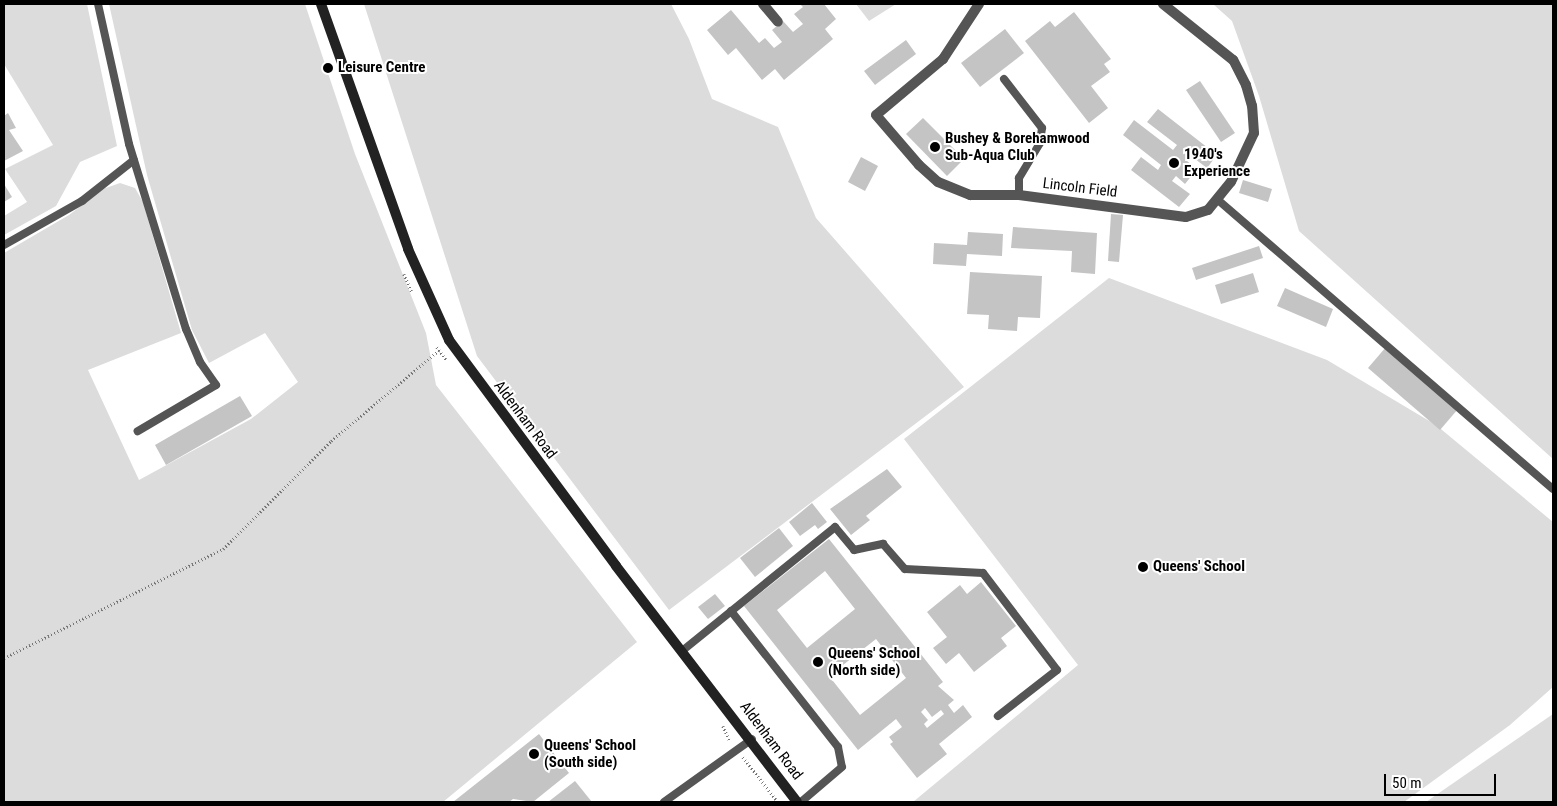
<!DOCTYPE html>
<html>
<head>
<meta charset="utf-8">
<style>
	body { margin:0 }
	#map { position:relative; width:1557px; height:806px; overflow:hidden; background:#fff; font-family:"Roboto Condensed",sans-serif }
	div>[style] { position:absolute }
	.green>* { inset:0; background:#dcdcdc }
	.building>* { inset:0; background:#c4c4c4 }
	.path>* { height:2.5px; margin-top:-1.25px; transform-origin:0; background:repeating-linear-gradient(90deg,#777 0 1px,transparent 0 3.5px) }
	.lane>* { height:8px; margin:-4px; padding:0 4px; transform-origin:4px; border-radius:4px; background:#555 }
	.street>* { height:10px; margin:-5px; padding:0 5px; transform-origin:5px; border-radius:5px; background:#555 }
	.secondary>* { height:10px; margin:-5px; padding:0 5px; transform-origin:5px; border-radius:5px; background:#222 }
	.dots>* { width:14px; height:14px; translate:-50% -50%; box-sizing:border-box; border:2px solid #fff; border-radius:50% }
	span { translate:-50% -50%; white-space:nowrap; text-align:center; line-height:1.15; -webkit-text-stroke:4px #fff; paint-order:stroke }
	.poi-label { font-size:15px; color:#000; font-weight:700 }
	.left { translate:0 -50%; text-align:left }
	.street-label { font-size:15px; color:#000 }
	.frame { position:absolute; inset:0; border:5px solid #000; pointer-events:none }
	.scale { position:absolute; left:1384px; top:774px; width:112px; height:22px; box-sizing:border-box; border:2px solid #000; border-top:0; padding-left:6px; font-size:15px; line-height:18px; white-space:nowrap; color:#000; -webkit-text-stroke:4px #fff; paint-order:stroke }
</style>
</head>
<body>
<div id="map">
	<div class="green">
		<div style="clip-path:polygon(4px 4px,87px 4px,117px 146px,80px 162px,56px 206px,4px 235px,4px 216px,27px 202px,5px 169px,53px 145px,4px 64px)"></div>
		<div style="clip-path:polygon(109px 4px,305px 4px,355px 154px,426px 333px,436px 385px,637px 642px,443px 802px,4px 802px,4px 253px,69px 215px,103px 189px,120px 183px,135px 188px,143px 202px,181px 333px,88px 370px,139px 480px,251px 419px,298px 382px,265px 333px,209px 363px,192px 330px,147px 175px)"></div>
		<div style="clip-path:polygon(364px 4px,671px 4px,689px 39px,712px 99px,778px 127px,816px 218px,964px 387px,669px 610px,477px 356px)"></div>
		<div style="clip-path:polygon(856px 4px,896px 4px,869px 21px)"></div>
		<div style="clip-path:polygon(1213px 4px,1553px 4px,1553px 459px,1299px 231px,1259px 96px,1232px 21px)"></div>
		<div style="clip-path:polygon(1109px 278px,1327px 360px,1436px 425px,1553px 522px,1553px 687px,1510px 725px,1404px 802px,913px 802px,1078px 665px,904px 439px)"></div>
		<div style="clip-path:polygon(1553px 714px,1553px 802px,1426px 802px)"></div>
	</div>
	<div class="building">
		<div style="clip-path:polygon(800px 4px,824px 4px,836px 19px,825px 29px,833px 39px,784px 80px,775px 69px,762px 80px,736px 48px,728px 55px,707px 30px,731px 10px,759px 43px,765px 38px,774px 48px,782px 42px,772px 30px,783px 21px,793px 32px,803px 24px,794px 14px,803px 7px)"></div>
		<div style="clip-path:polygon(1074px 12px,1111px 59px,1104px 64px,1110px 72px,1091px 86px,1108px 108px,1089px 123px,1025px 41px,1050px 21px,1055px 27px)"></div>
		<div style="clip-path:polygon(1005px 29px,1024px 53px,980px 87px,961px 63px)"></div>
		<div style="clip-path:polygon(906px 40px,916px 54px,875px 85px,864px 71px)"></div>
		<div style="clip-path:polygon(1200px 81px,1235px 133px,1221px 142px,1186px 90px)"></div>
		<div style="clip-path:polygon(1158px 109px,1217px 155px,1207px 168px,1191px 156px,1187px 161px,1197px 169px,1185px 184px,1176px 176px,1172px 181px,1190px 194px,1179px 207px,1131px 170px,1141px 157px,1158px 170px,1161px 165px,1123px 135px,1134px 120px,1173px 150px,1177px 145px,1147px 122px)"></div>
		<div style="clip-path:polygon(8px 113px,16px 128px,9px 130px,23px 151px,4px 161px,4px 116px)"></div>
		<div style="clip-path:polygon(923px 118px,964px 159px,947px 176px,906px 134px)"></div>
		<div style="clip-path:polygon(861px 157px,878px 166px,865px 191px,848px 182px)"></div>
		<div style="clip-path:polygon(1243px 180px,1272px 189px,1268px 202px,1239px 193px)"></div>
		<div style="clip-path:polygon(4px 184px,12px 197px,4px 202px)"></div>
		<div style="clip-path:polygon(1111px 214px,1123px 215px,1119px 262px,1108px 261px)"></div>
		<div style="clip-path:polygon(1013px 227px,1097px 233px,1095px 274px,1071px 272px,1072px 251px,1011px 248px)"></div>
		<div style="clip-path:polygon(968px 232px,1003px 234px,1002px 256px,967px 254px,966px 266px,933px 264px,934px 243px,967px 245px)"></div>
		<div style="clip-path:polygon(1259px 246px,1263px 258px,1196px 280px,1192px 268px)"></div>
		<div style="clip-path:polygon(970px 272px,1042px 276px,1040px 318px,1018px 317px,1017px 331px,988px 329px,989px 315px,967px 314px)"></div>
		<div style="clip-path:polygon(1253px 273px,1259px 292px,1221px 304px,1215px 285px)"></div>
		<div style="clip-path:polygon(1285px 288px,1333px 309px,1326px 327px,1277px 306px)"></div>
		<div style="clip-path:polygon(1386px 347px,1458px 409px,1440px 430px,1368px 368px)"></div>
		<div style="clip-path:polygon(240px 396px,252px 416px,166px 465px,155px 445px)"></div>
		<div style="clip-path:polygon(887px 469px,902px 487px,866px 516px,870px 520px,851px 535px,830px 509px)"></div>
		<div style="clip-path:polygon(812px 503px,827px 522px,818px 529px,815px 525px,800px 536px,789px 522px)"></div>
		<div style="clip-path:polygon(779px 528px,793px 546px,755px 577px,740px 558px)"></div>
		<div style="clip-path:polygon(evenodd,829px 539px,943px 682px,938px 686px,954px 700px,948px 705px,954px 713px,963px 705px,972px 717px,939px 744px,947px 754px,917px 778px,890px 744px,893px 742px,889px 737px,902px 727px,896px 719px,858px 750px,744px 606px,829px 539px,825px 571px,855px 609px,807px 648px,777px 610px,825px 571px,829px 539px,876px 639px,906px 678px,860px 715px,829px 676px,876px 639px,829px 539px,925px 708px,932px 717px,941px 710px,944px 714px,927px 728px,924px 724px,928px 720px,921px 712px,925px 708px)"></div>
		<div style="clip-path:polygon(981px 582px,1016px 626px,1001px 638px,1007px 646px,974px 672px,959px 653px,946px 664px,933px 648px,947px 637px,927px 612px,960px 585px,967px 594px)"></div>
		<div style="clip-path:polygon(715px 594px,725px 606px,708px 619px,698px 607px)"></div>
		<div style="clip-path:polygon(539px 734px,569px 773px,533px 802px,513px 799px,509px 802px,453px 802px)"></div>
		<div style="clip-path:polygon(575px 781px,592px 802px,548px 802px)"></div>
	</div>
	<div class="path">
		<div style="left:404px;top:274px;width:20px;rotate:66deg"></div>
		<div style="left:437px;top:347px;width:17px;rotate:54deg"></div>
		<div style="left:4px;top:658px;width:245px;rotate:-26.5deg"></div>
		<div style="left:223px;top:549px;width:153px;rotate:-45deg"></div>
		<div style="left:331px;top:441px;width:141px;rotate:-40.1deg"></div>
		<div style="left:723px;top:726px;width:17px;rotate:65deg"></div>
		<div style="left:743px;top:757px;width:57px;rotate:52.1deg"></div>
	</div>
	<div class="lane">
		<div style="left:98px;top:4px;width:143px;rotate:77.5deg"></div>
		<div style="left:129px;top:144px;width:194px;rotate:72.9deg"></div>
		<div style="left:186px;top:329px;width:36px;rotate:67deg"></div>
		<div style="left:200px;top:362px;width:28px;rotate:55deg"></div>
		<div style="left:216px;top:385px;width:91px;rotate:149.5deg"></div>
		<div style="left:1004px;top:79px;width:62px;rotate:52.2deg"></div>
		<div style="left:1042px;top:128px;width:15px;rotate:98deg"></div>
		<div style="left:1040px;top:143px;width:41px;rotate:121deg"></div>
		<div style="left:1019px;top:178px;width:17px;rotate:90deg"></div>
		<div style="left:1218px;top:200px;width:442px;rotate:40.8deg"></div>
		<div style="left:4px;top:245px;width:90px;rotate:-29.4deg"></div>
		<div style="left:82px;top:201px;width:66px;rotate:-38.3deg"></div>
		<div style="left:731px;top:611px;width:173px;rotate:51.8deg"></div>
		<div style="left:838px;top:747px;width:20px;rotate:79deg"></div>
		<div style="left:842px;top:767px;width:54px;rotate:139.5deg"></div>
		<div style="left:682px;top:651px;width:197px;rotate:-39deg"></div>
		<div style="left:835px;top:527px;width:30px;rotate:50deg"></div>
		<div style="left:854px;top:550px;width:30px;rotate:-12deg"></div>
		<div style="left:883px;top:544px;width:33px;rotate:49deg"></div>
		<div style="left:905px;top:569px;width:78px;rotate:2.9deg"></div>
		<div style="left:983px;top:573px;width:122px;rotate:52.7deg"></div>
		<div style="left:1057px;top:670px;width:75px;rotate:142.1deg"></div>
		<div style="left:664px;top:802px;width:108px;rotate:-35.6deg"></div>
	</div>
	<div class="street">
		<div style="left:763px;top:4px;width:23px;rotate:50deg"></div>
		<div style="left:979px;top:4px;width:66px;rotate:123.2deg"></div>
		<div style="left:943px;top:59px;width:87px;rotate:140.1deg"></div>
		<div style="left:876px;top:115px;width:66px;rotate:49.3deg"></div>
		<div style="left:919px;top:165px;width:25px;rotate:42deg"></div>
		<div style="left:938px;top:182px;width:35px;rotate:22deg"></div>
		<div style="left:970px;top:195px;width:49px"></div>
		<div style="left:1019px;top:195px;width:168px;rotate:7.5deg"></div>
		<div style="left:1186px;top:217px;width:23px;rotate:-18deg"></div>
		<div style="left:1208px;top:210px;width:36px;rotate:-51deg"></div>
		<div style="left:1231px;top:182px;width:54px;rotate:-64.9deg"></div>
		<div style="left:1254px;top:133px;width:27px;rotate:-94deg"></div>
		<div style="left:1252px;top:106px;width:22px;rotate:-106deg"></div>
		<div style="left:1246px;top:85px;width:28px;rotate:-117deg"></div>
		<div style="left:1233px;top:60px;width:90px;rotate:-141.3deg"></div>
	</div>
	<div class="secondary">
		<div style="left:321px;top:4px;width:260px;rotate:70.4deg"></div>
		<div style="left:408px;top:249px;width:100px;rotate:65.7deg"></div>
		<div style="left:449px;top:340px;width:281px;rotate:53.5deg"></div>
		<div style="left:616px;top:566px;width:297px;rotate:52.5deg"></div>
	</div>
	<div class="dots">
		<div style="left:328px;top:68px;background:#000"></div>
		<div style="left:935px;top:147px;background:#000"></div>
		<div style="left:1174px;top:163px;background:#000"></div>
		<div style="left:1143px;top:567px;background:#000"></div>
		<div style="left:818px;top:662px;background:#000"></div>
		<div style="left:534px;top:754px;background:#000"></div>
	</div>
	<div class="poi-label">
		<span class="left" style="left:338px;top:68px">Leisure Centre</span>
		<span class="left" style="left:945px;top:147px">Bushey &amp; Borehamwood<br>Sub-Aqua Club</span>
		<span class="left" style="left:1184px;top:163px">1940's<br>Experience</span>
		<span class="left" style="left:1153px;top:567px">Queens' School</span>
		<span class="left" style="left:828px;top:662px">Queens' School<br>(North side)</span>
		<span class="left" style="left:544px;top:754px">Queens' School<br>(South side)</span>
	</div>
	<div class="street-label">
		<span style="left:1080px;top:188px;rotate:7deg">Lincoln Field</span>
		<span style="left:525px;top:420px;rotate:53deg">Aldenham Road</span>
		<span style="left:771px;top:741px;rotate:53deg">Aldenham Road</span>
	</div>
	<div class="frame"></div>
	<div class="scale">50 m</div>
</div>
</body>
</html>
